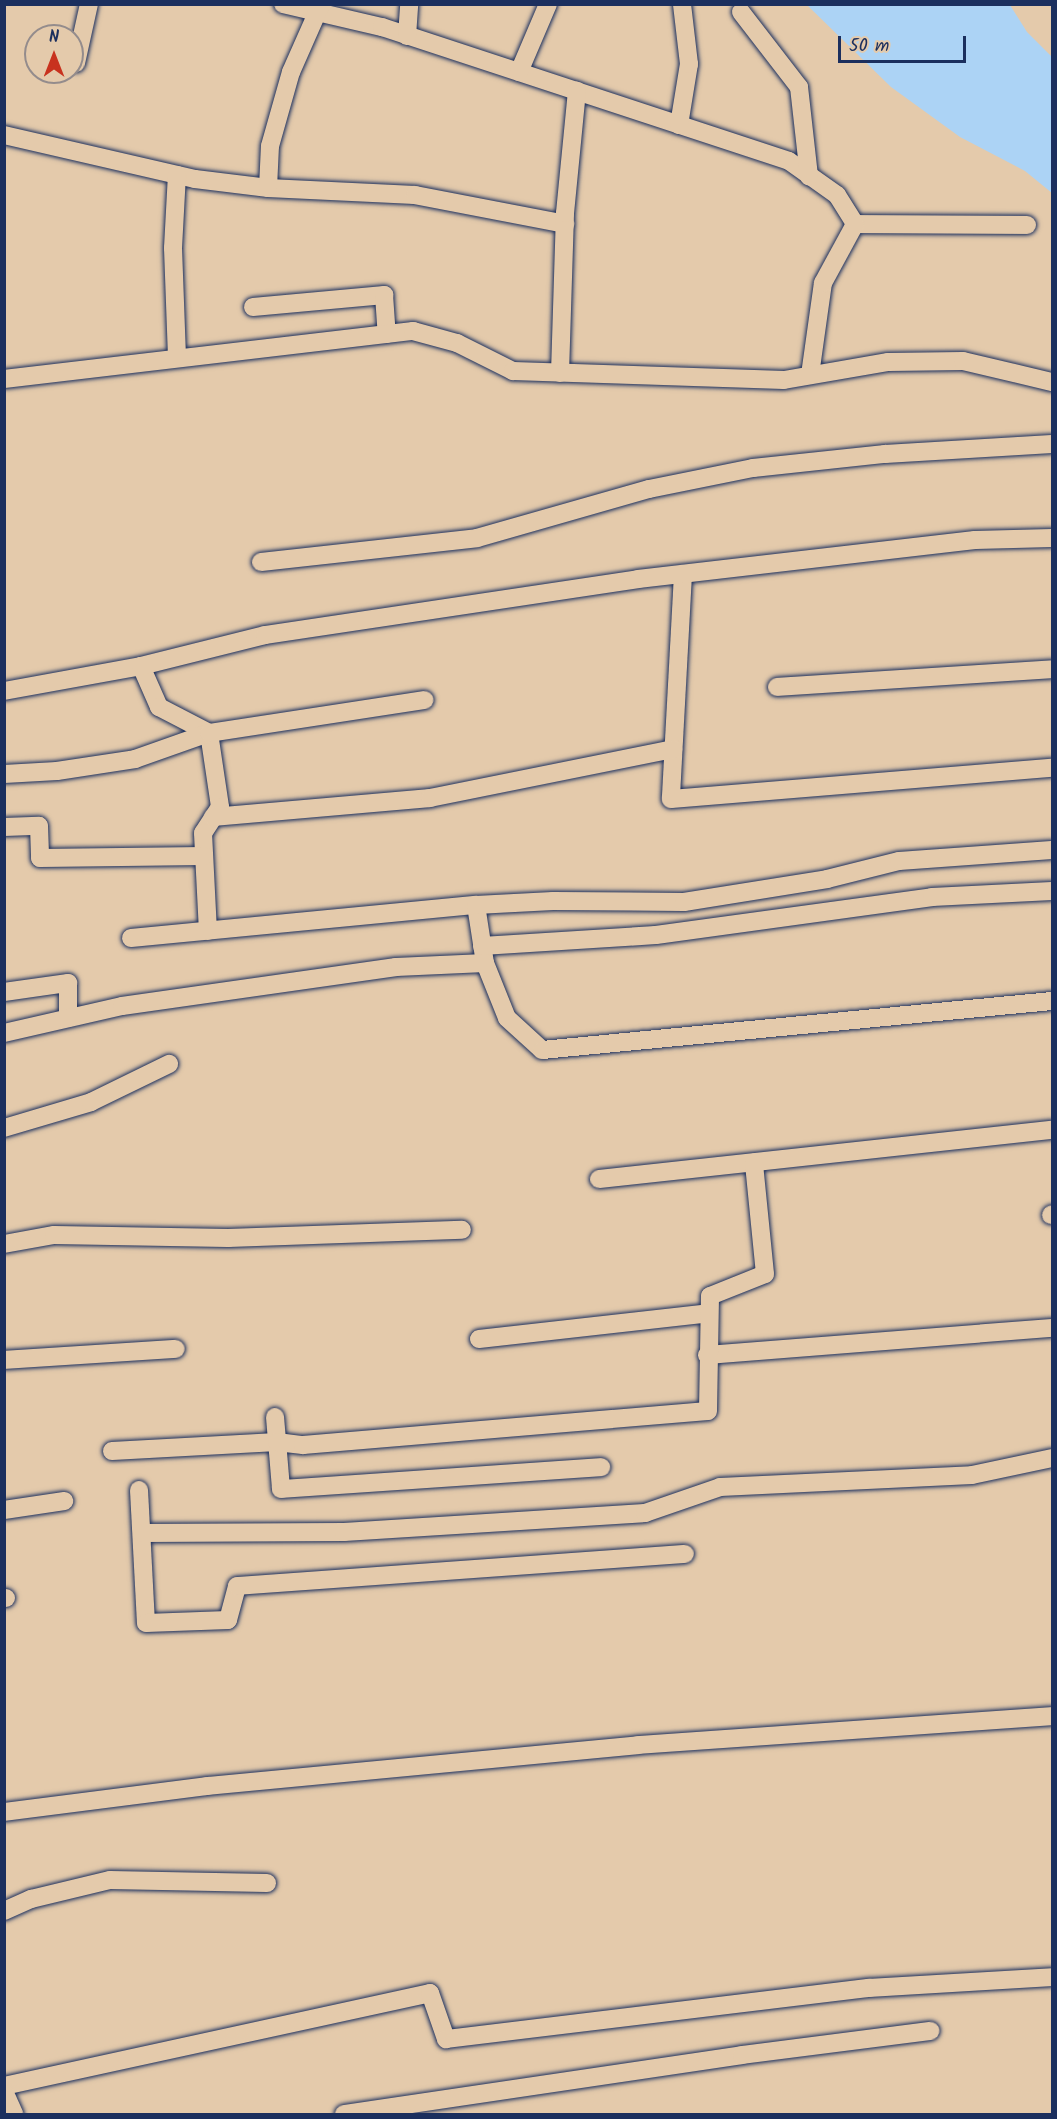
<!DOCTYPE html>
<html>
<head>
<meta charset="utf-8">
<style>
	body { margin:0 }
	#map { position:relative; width:1057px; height:2119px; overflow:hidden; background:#e4caab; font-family:Kalam,sans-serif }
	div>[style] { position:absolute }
	.water>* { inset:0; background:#acd3f5 }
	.roads { filter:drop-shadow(0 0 2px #1b2f5e) drop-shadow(0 0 2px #1b2f5e) }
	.minor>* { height:18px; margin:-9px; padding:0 9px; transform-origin:9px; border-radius:9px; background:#e4caab }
	.tertiary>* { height:22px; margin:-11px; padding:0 11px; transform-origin:11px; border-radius:11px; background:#e4caab }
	span { translate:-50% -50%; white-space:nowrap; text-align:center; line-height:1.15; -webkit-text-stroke:4.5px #e4caab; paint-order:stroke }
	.frame { position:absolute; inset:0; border:6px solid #1b2f5e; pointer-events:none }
	.north { position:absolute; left:24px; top:24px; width:60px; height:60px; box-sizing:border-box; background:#e4caab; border:2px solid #948c8c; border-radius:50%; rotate:0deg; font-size:16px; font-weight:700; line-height:24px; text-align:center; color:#1b2f5e }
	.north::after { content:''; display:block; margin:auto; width:21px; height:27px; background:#c8321e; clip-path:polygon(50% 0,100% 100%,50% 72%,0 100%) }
	.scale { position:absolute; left:838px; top:36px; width:128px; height:27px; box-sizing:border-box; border:3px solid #1b2f5e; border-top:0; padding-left:8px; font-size:18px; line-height:21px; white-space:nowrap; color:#1b2f5e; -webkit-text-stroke:4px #e4caab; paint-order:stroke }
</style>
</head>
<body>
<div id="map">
	<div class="water">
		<div style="clip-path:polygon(807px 5px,1010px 5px,1027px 32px,1052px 57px,1052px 193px,1025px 171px,960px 137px,891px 87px)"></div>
	</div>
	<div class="roads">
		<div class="minor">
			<div style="left:283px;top:4px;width:102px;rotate:13.1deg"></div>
			<div style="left:382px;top:27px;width:428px;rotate:18.2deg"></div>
			<div style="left:789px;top:161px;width:59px;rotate:35.3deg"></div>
			<div style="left:837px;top:195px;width:34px;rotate:58deg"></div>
			<div style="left:855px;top:224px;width:172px;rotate:0.3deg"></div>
			<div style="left:741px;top:12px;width:95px;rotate:52.3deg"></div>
			<div style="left:799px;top:87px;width:90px;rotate:83.6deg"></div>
			<div style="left:407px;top:36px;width:32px;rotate:-86deg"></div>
			<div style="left:76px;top:63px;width:60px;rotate:-77.6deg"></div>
			<div style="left:519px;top:72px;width:74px;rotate:-66.9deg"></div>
			<div style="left:679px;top:125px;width:62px;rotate:-80.7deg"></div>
			<div style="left:689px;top:64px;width:60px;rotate:-96.7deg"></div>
			<div style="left:4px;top:135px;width:196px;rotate:13deg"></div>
			<div style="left:195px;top:179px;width:74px;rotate:7deg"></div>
			<div style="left:268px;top:188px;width:147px;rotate:2.7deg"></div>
			<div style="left:415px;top:195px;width:153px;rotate:10.9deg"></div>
			<div style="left:268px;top:188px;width:42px;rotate:-87.3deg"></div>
			<div style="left:270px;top:146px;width:77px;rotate:-74.2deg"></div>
			<div style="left:291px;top:72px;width:74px;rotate:-66.2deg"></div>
			<div style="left:253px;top:307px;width:132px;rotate:-5.2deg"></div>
			<div style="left:384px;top:295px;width:39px;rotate:86deg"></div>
			<div style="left:177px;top:357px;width:109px;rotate:-92.1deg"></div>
			<div style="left:173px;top:248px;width:73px;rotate:-86.9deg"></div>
			<div style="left:560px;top:373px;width:160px;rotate:-88.2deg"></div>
			<div style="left:565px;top:213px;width:123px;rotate:-84.4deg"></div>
			<div style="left:810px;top:375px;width:93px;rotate:-82deg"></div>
			<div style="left:823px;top:283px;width:67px;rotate:-61.5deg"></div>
			<div style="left:4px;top:379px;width:412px;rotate:-6.7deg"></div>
			<div style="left:413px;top:331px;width:46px;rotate:15.3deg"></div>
			<div style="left:457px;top:343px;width:63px;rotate:26.6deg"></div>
			<div style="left:513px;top:371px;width:271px;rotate:1.9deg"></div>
			<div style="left:784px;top:380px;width:106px;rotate:-9.8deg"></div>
			<div style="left:888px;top:362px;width:75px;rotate:-0.8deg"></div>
			<div style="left:963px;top:361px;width:91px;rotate:13.3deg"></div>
			<div style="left:261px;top:562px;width:217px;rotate:-6.3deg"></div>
			<div style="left:477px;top:538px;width:179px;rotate:-15.9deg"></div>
			<div style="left:649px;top:489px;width:106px;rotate:-11.4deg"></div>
			<div style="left:753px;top:468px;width:133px;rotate:-6.1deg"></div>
			<div style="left:885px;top:454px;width:167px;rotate:-3.4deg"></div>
			<div style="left:683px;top:574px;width:225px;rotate:93.1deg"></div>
			<div style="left:671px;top:799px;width:382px;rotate:-4.7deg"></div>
			<div style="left:141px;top:666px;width:45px;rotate:66.3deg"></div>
			<div style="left:159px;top:707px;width:56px;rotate:27.5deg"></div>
			<div style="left:209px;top:733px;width:75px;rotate:81.5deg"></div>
			<div style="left:220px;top:807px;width:31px;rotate:123deg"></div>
			<div style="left:203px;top:833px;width:98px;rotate:87.1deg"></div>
			<div style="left:777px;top:687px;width:276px;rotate:-3.7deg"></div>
			<div style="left:4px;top:691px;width:139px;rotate:-10.3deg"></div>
			<div style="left:141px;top:666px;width:128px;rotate:-14deg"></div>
			<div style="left:265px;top:635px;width:377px;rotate:-8.5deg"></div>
			<div style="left:638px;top:579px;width:339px;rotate:-6.6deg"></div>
			<div style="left:975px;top:540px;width:77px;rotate:-1.5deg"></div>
			<div style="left:4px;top:774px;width:53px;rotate:-3.2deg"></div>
			<div style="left:57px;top:771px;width:79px;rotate:-8.7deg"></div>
			<div style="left:135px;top:759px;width:78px;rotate:-19.4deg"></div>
			<div style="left:209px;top:733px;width:218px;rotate:-8.7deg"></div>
			<div style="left:213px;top:817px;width:218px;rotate:-5deg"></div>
			<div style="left:430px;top:798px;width:248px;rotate:-11.4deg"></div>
			<div style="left:4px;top:827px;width:35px;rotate:-2deg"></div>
			<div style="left:39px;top:826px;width:32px;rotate:88deg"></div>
			<div style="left:40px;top:858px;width:164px;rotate:-0.7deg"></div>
			<div style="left:476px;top:905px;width:59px;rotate:81.2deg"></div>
			<div style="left:485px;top:963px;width:59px;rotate:68.2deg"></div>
			<div style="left:507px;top:1018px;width:47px;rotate:42.4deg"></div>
			<div style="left:542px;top:1050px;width:512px;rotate:-5.49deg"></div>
			<div style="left:131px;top:938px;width:347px;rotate:-5.5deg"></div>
			<div style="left:476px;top:905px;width:77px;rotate:-3deg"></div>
			<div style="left:553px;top:901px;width:131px;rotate:0.4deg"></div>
			<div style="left:684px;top:902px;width:145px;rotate:-9.1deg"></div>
			<div style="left:827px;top:879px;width:74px;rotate:-14deg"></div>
			<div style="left:899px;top:861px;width:153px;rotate:-4.1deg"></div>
			<div style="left:482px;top:946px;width:174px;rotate:-3.6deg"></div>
			<div style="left:656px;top:935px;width:279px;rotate:-7.8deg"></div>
			<div style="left:932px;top:897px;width:120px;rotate:-2.9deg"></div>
			<div style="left:4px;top:992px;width:65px;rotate:-8deg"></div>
			<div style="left:68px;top:983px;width:35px;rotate:90deg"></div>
			<div style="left:4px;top:1033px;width:121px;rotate:-12.9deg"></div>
			<div style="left:122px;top:1006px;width:277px;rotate:-8.1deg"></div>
			<div style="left:396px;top:967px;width:89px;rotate:-2.6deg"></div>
			<div style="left:4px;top:1128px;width:91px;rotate:-16.6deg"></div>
			<div style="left:91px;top:1102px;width:87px;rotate:-26deg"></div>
			<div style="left:599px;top:1179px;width:456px;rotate:-6.2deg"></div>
			<div style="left:1051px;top:1215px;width:1px;rotate:-45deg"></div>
			<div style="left:4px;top:1244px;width:51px;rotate:-10.2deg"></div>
			<div style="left:54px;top:1235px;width:174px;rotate:1deg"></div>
			<div style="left:228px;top:1238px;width:234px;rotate:-2deg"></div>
			<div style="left:479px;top:1339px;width:231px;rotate:-6.4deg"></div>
			<div style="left:707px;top:1355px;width:346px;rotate:-4.5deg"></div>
			<div style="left:4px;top:1360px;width:172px;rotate:-3.7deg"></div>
			<div style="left:275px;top:1417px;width:72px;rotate:85.2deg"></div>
			<div style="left:281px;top:1489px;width:321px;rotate:-3.9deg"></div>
			<div style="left:112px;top:1451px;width:165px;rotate:-3.1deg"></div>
			<div style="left:277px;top:1442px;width:26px;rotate:7deg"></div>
			<div style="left:303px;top:1445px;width:406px;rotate:-4.8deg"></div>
			<div style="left:708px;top:1411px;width:115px;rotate:-89deg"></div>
			<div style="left:710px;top:1296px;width:59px;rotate:-21.8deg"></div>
			<div style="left:765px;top:1274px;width:112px;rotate:-95.7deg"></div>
			<div style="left:139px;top:1490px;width:133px;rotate:87deg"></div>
			<div style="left:146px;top:1623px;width:82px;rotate:-2.1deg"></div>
			<div style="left:228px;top:1620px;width:35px;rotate:-75deg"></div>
			<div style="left:237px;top:1586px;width:449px;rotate:-4.1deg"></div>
			<div style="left:4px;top:1510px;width:61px;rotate:-8.5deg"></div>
			<div style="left:142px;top:1533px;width:202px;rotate:-0.3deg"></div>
			<div style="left:344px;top:1532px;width:302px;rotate:-3.6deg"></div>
			<div style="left:645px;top:1513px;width:79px;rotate:-19.1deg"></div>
			<div style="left:720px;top:1487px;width:252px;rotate:-2.7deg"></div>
			<div style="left:972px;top:1475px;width:82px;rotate:-12deg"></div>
			<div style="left:4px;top:1598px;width:2px"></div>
			<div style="left:4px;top:1812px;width:205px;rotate:-7.3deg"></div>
			<div style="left:207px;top:1786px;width:433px;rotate:-5.4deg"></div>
			<div style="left:638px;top:1745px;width:415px;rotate:-4deg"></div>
			<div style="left:4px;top:1911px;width:30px;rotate:-24deg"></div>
			<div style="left:31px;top:1899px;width:81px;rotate:-13.5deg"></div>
			<div style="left:110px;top:1880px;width:157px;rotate:1.1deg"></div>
			<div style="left:4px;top:2086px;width:436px;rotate:-12.3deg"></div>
			<div style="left:430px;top:1993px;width:49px;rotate:70.8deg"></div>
			<div style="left:446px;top:2039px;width:426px;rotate:-6.9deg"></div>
			<div style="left:869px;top:1988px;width:183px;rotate:-3.4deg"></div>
			<div style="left:344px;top:2114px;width:402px;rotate:-8.4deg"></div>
			<div style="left:742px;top:2055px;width:190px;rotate:-7.3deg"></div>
		</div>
		<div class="tertiary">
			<div style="left:4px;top:2096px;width:20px;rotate:66deg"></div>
		</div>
	</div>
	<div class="frame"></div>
	<div class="north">N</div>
	<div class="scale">50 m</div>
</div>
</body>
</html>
